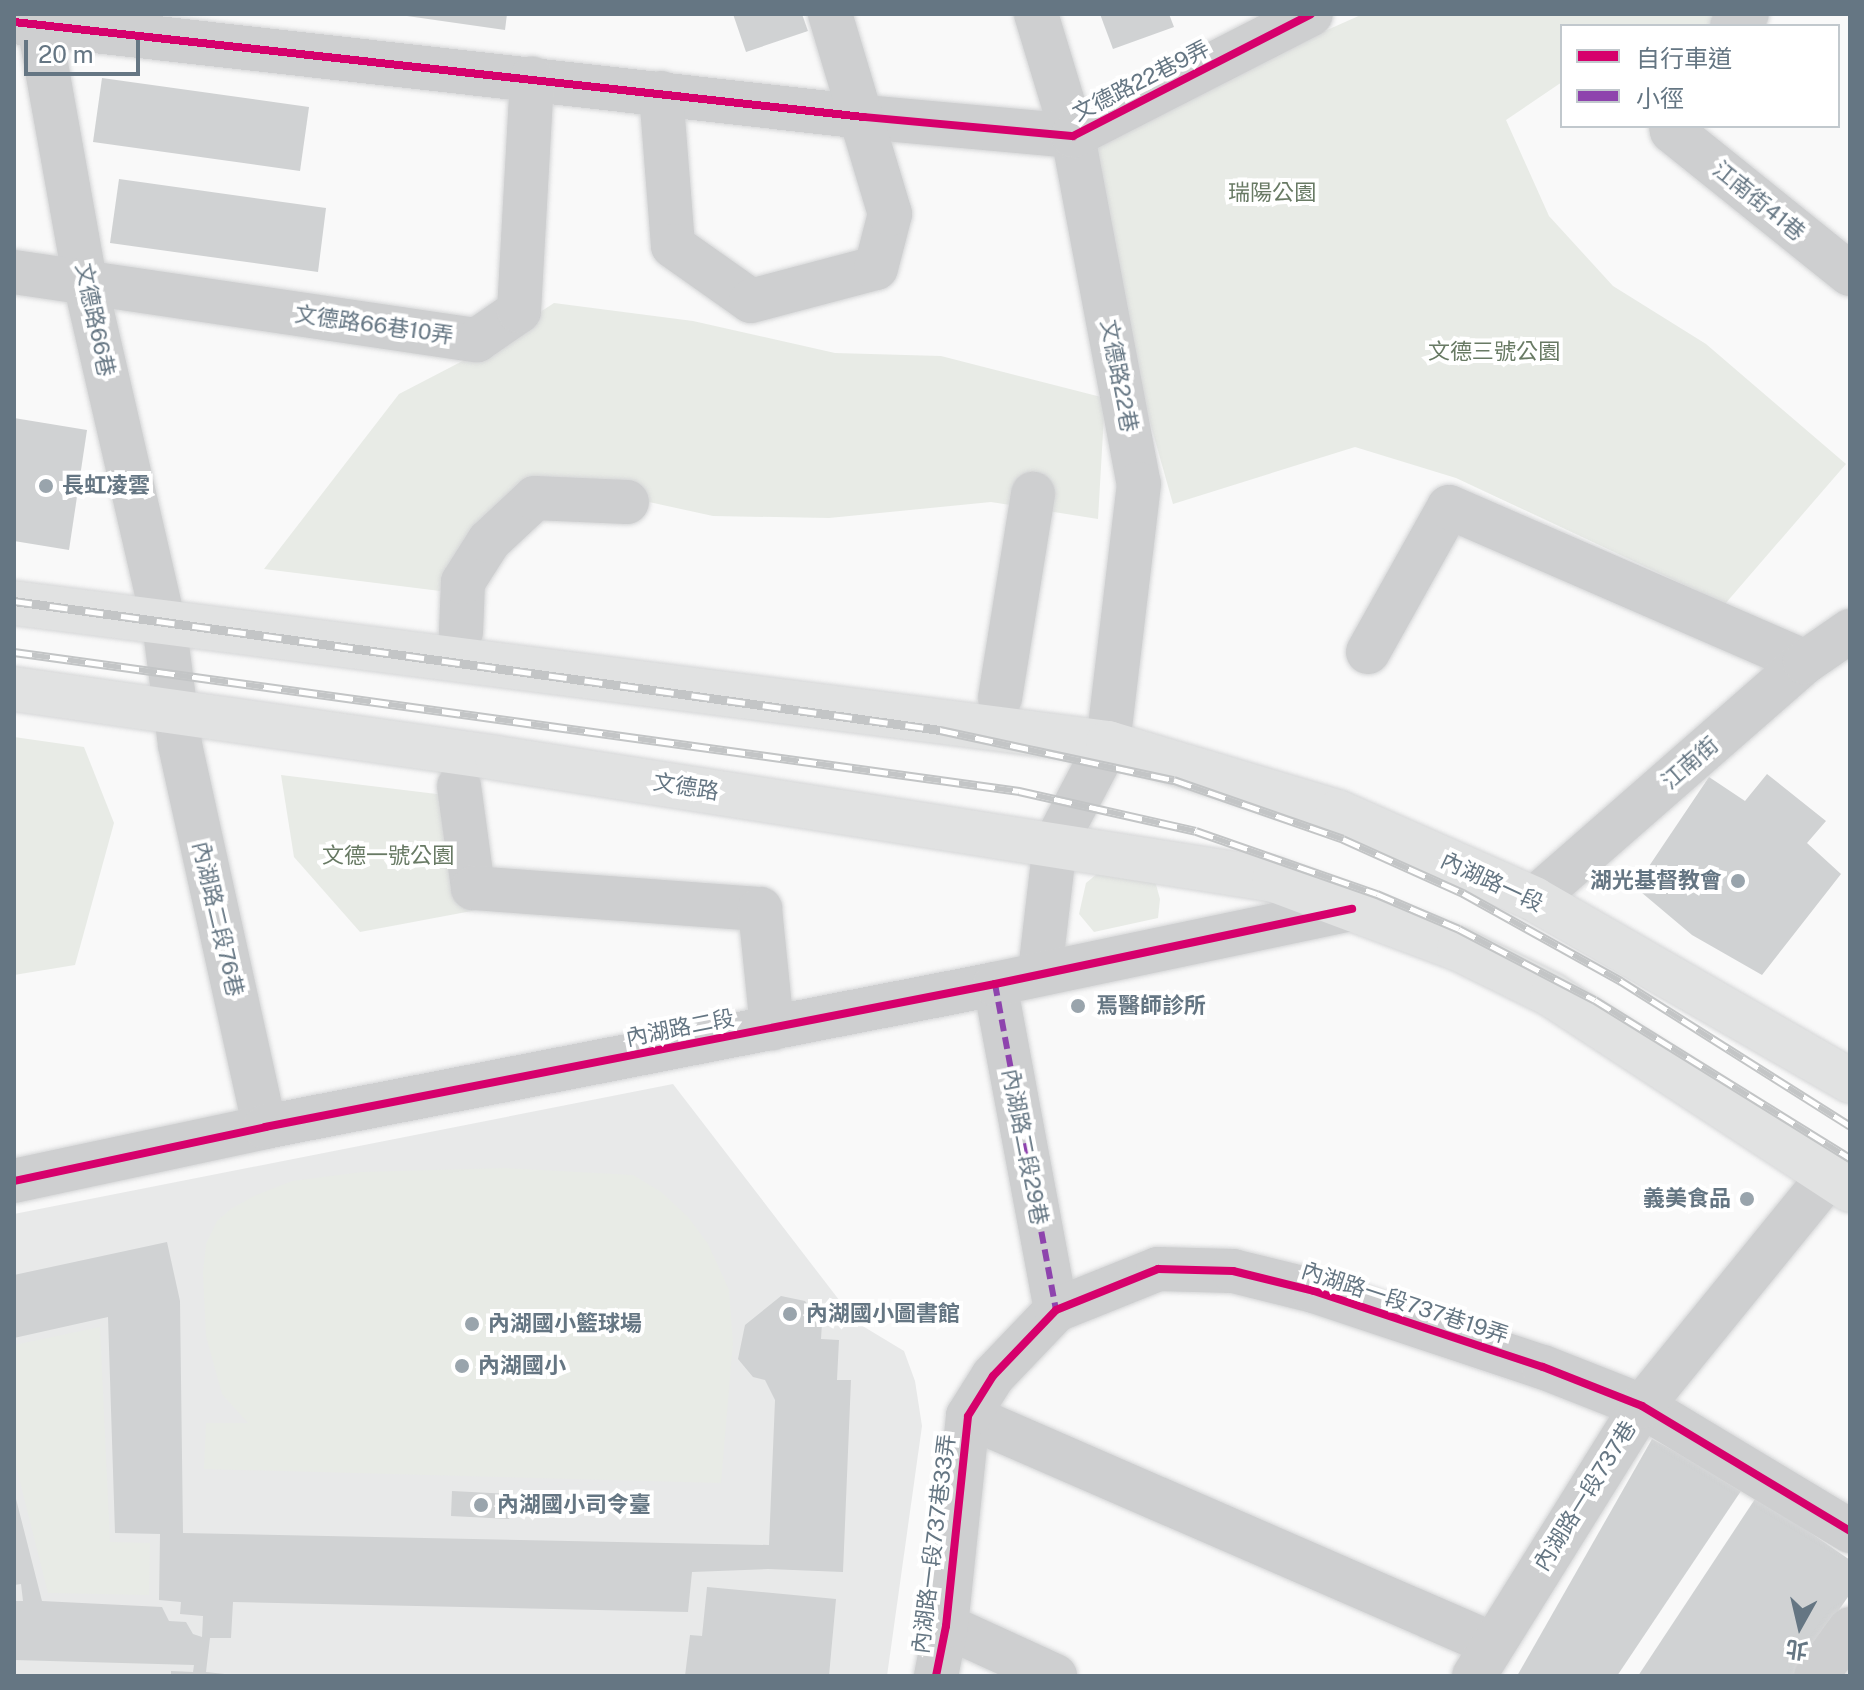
<!DOCTYPE html>
<html>
<head>
<meta charset="utf-8">
<style>
	body { margin:0 }
	#map { position:relative; width:1864px; height:1690px; overflow:hidden; background:#f9f9f9; font-family:"Public Sans","Noto Sans TC",sans-serif }
	div>[style] { position:absolute }
	.built>* { inset:0; background:#e8e9e9 }
	.green>* { inset:0; background:#e8ebe6 }
	.building>* { inset:0; background:#d0d2d3 }
	.roads { filter:drop-shadow(0 0 2px #d5d6d7) drop-shadow(0 0 2px #d5d6d7) }
	.minor>* { height:44px; margin:-22px; padding:0 22px; transform-origin:22px; border-radius:22px; background:#cecfd0 }
	.major>* { height:44px; margin:-22px; padding:0 22px; transform-origin:22px; border-radius:22px; background:#e1e2e2 }
	.rail>* { height:9px; margin-top:-4.5px; transform-origin:0; background:repeating-linear-gradient(90deg,#fff 0 18px,#c3c5c6 0 36px); box-sizing:border-box; border-block:2px solid #c3c5c6 }
	.quiet>* { height:6px; margin-top:-3px; transform-origin:0; background:repeating-linear-gradient(90deg,#8e44ad 0 12px,transparent 0 18px) }
	.cycleway>* { height:8px; margin:-4px; padding:0 4px; transform-origin:4px; border-radius:4px; background:#d6006c }
	.dots>* { width:22px; height:22px; translate:-50% -50%; box-sizing:border-box; border:4px solid #fff; border-radius:50% }
	span { translate:-50% -50%; white-space:nowrap; text-align:center; line-height:1.15; -webkit-text-stroke:8px #fff; paint-order:stroke }
	.street-label { font-size:22px; color:#657683 }
	.park-label { font-size:22px; color:#687a64 }
	.poi-label { font-size:22px; color:#657683; font-weight:700 }
	.left { translate:0 -50%; text-align:left }
	.right { translate:-100% -50%; text-align:right }
	.frame { position:absolute; inset:0; border:16px solid #657683; pointer-events:none }
	.legend { position:absolute; left:1560px; top:24px; width:280px; height:104px; box-sizing:border-box; background:#fff; border:2px solid #c1c8cd; margin:0; padding:10px 14px; list-style:none; font-size:24px; color:#657683 }
	.legend li { display:flex; align-items:center; gap:16px; height:40px }
	.legend b { width:40px; border:2px solid #c1c8cd }
	.north { position:absolute; left:1760px; top:1586px; width:80px; height:80px; -webkit-text-stroke:6px #fff; paint-order:stroke; rotate:188deg; font-size:22px; font-weight:700; line-height:32px; text-align:center; color:#657683 }
	.north::after { content:''; display:block; margin:auto; width:28px; height:36px; background:#657683; clip-path:polygon(50% 0,100% 100%,50% 72%,0 100%) }
	.scale { position:absolute; left:24px; top:40px; width:116px; height:36px; box-sizing:border-box; border:4px solid #657683; border-top:0; padding-left:10px; font-size:24px; line-height:28px; white-space:nowrap; color:#657683; -webkit-text-stroke:6px #fff; paint-order:stroke }
</style>
</head>
<body>
<div id="map">
	<div class="built">
		<div style="clip-path:polygon(673px 1084px,856px 1322px,904px 1351px,915px 1381px,922px 1426px,887px 1676px,14px 1676px,14px 1214px)"></div>
	</div>
	<div class="green">
		<div style="clip-path:polygon(1363px 14px,1725px 14px,1711px 26px,1562px 26px,1562px 82px,1506px 120px,1549px 216px,1613px 286px,1706px 344px,1846px 464px,1725px 604px,1456px 478px,1355px 447px,1173px 504px,1129px 348px,1089px 136px)"></div>
		<div style="clip-path:polygon(554px 303px,693px 321px,835px 353px,941px 356px,1105px 398px,1098px 519px,991px 502px,829px 518px,713px 516px,626px 497px,490px 521px,440px 591px,264px 569px,399px 394px,476px 354px)"></div>
		<div style="clip-path:polygon(14px 737px,84px 747px,114px 823px,75px 965px,14px 975px)"></div>
		<div style="clip-path:polygon(281px 775px,453px 796px,477px 910px,360px 932px,294px 857px)"></div>
		<div style="clip-path:polygon(1098px 873px,1155px 881px,1160px 899px,1158px 918px,1094px 932px,1079px 914px,1086px 883px)"></div>
		<div style="clip-path:polygon(505px 1168px,633px 1175px,661px 1192px,688px 1217px,708px 1244px,729px 1290px,733px 1342px,721px 1483px,204px 1469px,206px 1423px,248px 1423px,222px 1394px,206px 1336px,203px 1273px,206px 1244px,217px 1221px,231px 1209px,254px 1196px,292px 1181px,362px 1172px)"></div>
		<div style="clip-path:polygon(100px 1327px,110px 1542px,150px 1543px,149px 1595px,48px 1593px,14px 1458px,14px 1345px)"></div>
	</div>
	<div class="building">
		<div style="clip-path:polygon(393px 14px,507px 14px,505px 30px)"></div>
		<div style="clip-path:polygon(733px 14px,802px 14px,808px 31px,746px 52px)"></div>
		<div style="clip-path:polygon(1100px 14px,1169px 14px,1174px 27px,1113px 49px)"></div>
		<div style="clip-path:polygon(102px 78px,309px 107px,300px 171px,93px 142px)"></div>
		<div style="clip-path:polygon(119px 179px,326px 208px,318px 272px,110px 243px)"></div>
		<div style="clip-path:polygon(14px 418px,87px 430px,69px 550px,14px 541px)"></div>
		<div style="clip-path:polygon(1767px 774px,1826px 821px,1807px 843px,1841px 874px,1762px 975px,1692px 935px,1635px 887px,1709px 777px,1745px 801px)"></div>
		<div style="clip-path:polygon(167px 1242px,180px 1301px,183px 1533px,769px 1545px,775px 1400px,765px 1380px,753px 1377px,738px 1359px,745px 1325px,781px 1296px,805px 1301px,822px 1323px,821px 1339px,839px 1340px,837px 1380px,851px 1380px,843px 1572px,768px 1569px,692px 1572px,688px 1612px,233px 1602px,231px 1638px,210px 1638px,206px 1672px,243px 1676px,171px 1676px,171px 1671px,193px 1672px,194px 1665px,14px 1660px,14px 1601px,23px 1601px,21px 1584px,14px 1585px,15px 1495px,42px 1601px,162px 1607px,169px 1621px,186px 1622px,193px 1634px,202px 1637px,203px 1616px,180px 1614px,181px 1602px,159px 1600px,160px 1534px,115px 1533px,108px 1317px,14px 1338px,14px 1275px)"></div>
		<div style="clip-path:polygon(1652px 1439px,1743px 1488px,1617px 1676px,1517px 1676px)"></div>
		<div style="clip-path:polygon(452px 1491px,511px 1494px,509px 1519px,451px 1516px)"></div>
		<div style="clip-path:polygon(1757px 1496px,1850px 1560px,1850px 1594px,1793px 1676px,1638px 1676px)"></div>
		<div style="clip-path:polygon(707px 1587px,836px 1599px,829px 1676px,685px 1676px,690px 1635px,702px 1636px)"></div>
	</div>
	<div class="roads">
		<div class="minor">
			<div style="left:37px;top:14px;width:272px;rotate:79.8deg"></div>
			<div style="left:85px;top:282px;width:350px;rotate:77deg"></div>
			<div style="left:164px;top:623px;width:123px;rotate:82.5deg"></div>
			<div style="left:180px;top:745px;width:391px;rotate:77.5deg"></div>
			<div style="left:1036px;top:14px;width:127px;rotate:73.1deg"></div>
			<div style="left:1073px;top:136px;width:354px;rotate:79.3deg"></div>
			<div style="left:1139px;top:484px;width:261px;rotate:96.8deg"></div>
			<div style="left:1108px;top:743px;width:114px;rotate:117.7deg"></div>
			<div style="left:1055px;top:844px;width:129px;rotate:96.7deg"></div>
			<div style="left:14px;top:22px;width:855px;rotate:6.38deg"></div>
			<div style="left:864px;top:117px;width:210px;rotate:5.2deg"></div>
			<div style="left:1073px;top:136px;width:267px;rotate:-27.1deg"></div>
			<div style="left:1732px;top:26px;width:19px;rotate:-39deg"></div>
			<div style="left:661px;top:93px;width:153px;rotate:85.5deg"></div>
			<div style="left:673px;top:246px;width:95px;rotate:35.2deg"></div>
			<div style="left:751px;top:301px;width:129px;rotate:-14.8deg"></div>
			<div style="left:876px;top:268px;width:56px;rotate:-75.5deg"></div>
			<div style="left:890px;top:214px;width:209px;rotate:-106.7deg"></div>
			<div style="left:1671px;top:126px;width:5px;rotate:79deg"></div>
			<div style="left:1672px;top:131px;width:228px;rotate:38.8deg"></div>
			<div style="left:14px;top:272px;width:468px;rotate:8.4deg"></div>
			<div style="left:477px;top:340px;width:51px;rotate:-34.6deg"></div>
			<div style="left:519px;top:311px;width:233px;rotate:-86.8deg"></div>
			<div style="left:461px;top:632px;width:50px;rotate:-87.7deg"></div>
			<div style="left:463px;top:582px;width:49px;rotate:-57.6deg"></div>
			<div style="left:489px;top:541px;width:63px;rotate:-43.1deg"></div>
			<div style="left:535px;top:498px;width:92px;rotate:2.5deg"></div>
			<div style="left:1368px;top:652px;width:166px;rotate:-60.8deg"></div>
			<div style="left:1449px;top:507px;width:388px;rotate:23.5deg"></div>
			<div style="left:1000px;top:698px;width:207px;rotate:-80.8deg"></div>
			<div style="left:459px;top:786px;width:103px;rotate:82.2deg"></div>
			<div style="left:473px;top:888px;width:288px;rotate:4.2deg"></div>
			<div style="left:760px;top:909px;width:120px;rotate:84.2deg"></div>
			<div style="left:1534px;top:899px;width:360px;rotate:-41.2deg"></div>
			<div style="left:1805px;top:662px;width:55px;rotate:-34.6deg"></div>
			<div style="left:995px;top:984px;width:332px;rotate:79.4deg"></div>
			<div style="left:14px;top:1181px;width:257px;rotate:-12.1deg"></div>
			<div style="left:265px;top:1127px;width:744px;rotate:-11.08deg"></div>
			<div style="left:995px;top:984px;width:365px;rotate:-11.9deg"></div>
			<div style="left:968px;top:1416px;width:571px;rotate:23.51deg"></div>
			<div style="left:946px;top:1626px;width:120px;rotate:24.6deg"></div>
			<div style="left:936px;top:1676px;width:51px;rotate:-78.7deg"></div>
			<div style="left:946px;top:1626px;width:211px;rotate:-84deg"></div>
			<div style="left:968px;top:1416px;width:47px;rotate:-58deg"></div>
			<div style="left:993px;top:1376px;width:91px;rotate:-46.3deg"></div>
			<div style="left:1056px;top:1310px;width:110px;rotate:-21.9deg"></div>
			<div style="left:1158px;top:1269px;width:75px;rotate:1.5deg"></div>
			<div style="left:1233px;top:1271px;width:83px;rotate:13.9deg"></div>
			<div style="left:1314px;top:1291px;width:241px;rotate:18.4deg"></div>
			<div style="left:1543px;top:1367px;width:106px;rotate:21.5deg"></div>
			<div style="left:1642px;top:1406px;width:243px;rotate:31deg"></div>
			<div style="left:1474px;top:1676px;width:318px;rotate:-58.1deg"></div>
			<div style="left:1642px;top:1406px;width:298px;rotate:-50.9deg"></div>
			<div style="left:1816px;top:1676px;width:58px;rotate:-54.1deg"></div>
		</div>
		<div class="major">
			<div style="left:14px;top:603px;width:1103px;rotate:7.29deg"></div>
			<div style="left:1108px;top:743px;width:240px;rotate:16.7deg"></div>
			<div style="left:1338px;top:812px;width:214px;rotate:23.9deg"></div>
			<div style="left:1534px;top:899px;width:365px;rotate:29.9deg"></div>
			<div style="left:14px;top:689px;width:488px;rotate:8.1deg"></div>
			<div style="left:497px;top:758px;width:787px;rotate:8.92deg"></div>
			<div style="left:1274px;top:880px;width:197px;rotate:20.5deg"></div>
			<div style="left:1459px;top:949px;width:104px;rotate:26.3deg"></div>
			<div style="left:1552px;top:995px;width:356px;rotate:33.2deg"></div>
		</div>
	</div>
	<div class="rail">
		<div style="left:14px;top:601px;width:935px;rotate:7.93deg"></div>
		<div style="left:940px;top:730px;width:239px;rotate:12.1deg"></div>
		<div style="left:1174px;top:780px;width:179px;rotate:19.2deg"></div>
		<div style="left:1343px;top:839px;width:132px;rotate:24.2deg"></div>
		<div style="left:1463px;top:893px;width:181px;rotate:29.1deg"></div>
		<div style="left:1621px;top:981px;width:271px;rotate:32.3deg"></div>
		<div style="left:14px;top:652px;width:1015px;rotate:7.87deg"></div>
		<div style="left:1019px;top:791px;width:181px;rotate:12.7deg"></div>
		<div style="left:1196px;top:831px;width:192px;rotate:19.2deg"></div>
		<div style="left:1377px;top:894px;width:89px;rotate:23.1deg"></div>
		<div style="left:1459px;top:929px;width:153px;rotate:27.6deg"></div>
		<div style="left:1595px;top:1000px;width:300px;rotate:31.8deg"></div>
	</div>
	<div class="quiet">
		<div style="left:995px;top:984px;width:332px;rotate:79.4deg"></div>
	</div>
	<div class="cycleway">
		<div style="left:14px;top:22px;width:855px;rotate:6.38deg"></div>
		<div style="left:864px;top:117px;width:210px;rotate:5.2deg"></div>
		<div style="left:1073px;top:136px;width:267px;rotate:-27.1deg"></div>
		<div style="left:14px;top:1181px;width:257px;rotate:-12.1deg"></div>
		<div style="left:265px;top:1127px;width:744px;rotate:-11.08deg"></div>
		<div style="left:995px;top:984px;width:365px;rotate:-11.9deg"></div>
		<div style="left:936px;top:1676px;width:51px;rotate:-78.7deg"></div>
		<div style="left:946px;top:1626px;width:211px;rotate:-84deg"></div>
		<div style="left:968px;top:1416px;width:47px;rotate:-58deg"></div>
		<div style="left:993px;top:1376px;width:91px;rotate:-46.3deg"></div>
		<div style="left:1056px;top:1310px;width:110px;rotate:-21.9deg"></div>
		<div style="left:1158px;top:1269px;width:75px;rotate:1.5deg"></div>
		<div style="left:1233px;top:1271px;width:83px;rotate:13.9deg"></div>
		<div style="left:1314px;top:1291px;width:241px;rotate:18.4deg"></div>
		<div style="left:1543px;top:1367px;width:106px;rotate:21.5deg"></div>
		<div style="left:1642px;top:1406px;width:243px;rotate:31deg"></div>
	</div>
	<div class="dots">
		<div style="left:46px;top:486px;background:#99a4ac"></div>
		<div style="left:1738px;top:881px;background:#99a4ac"></div>
		<div style="left:1078px;top:1006px;background:#99a4ac"></div>
		<div style="left:1747px;top:1199px;background:#99a4ac"></div>
		<div style="left:790px;top:1314px;background:#99a4ac"></div>
		<div style="left:472px;top:1324px;background:#99a4ac"></div>
		<div style="left:462px;top:1366px;background:#99a4ac"></div>
		<div style="left:481px;top:1505px;background:#99a4ac"></div>
	</div>
	<div class="street-label">
		<span style="left:1141px;top:81px;rotate:-27deg">文德路22巷9弄</span>
		<span style="left:1759px;top:201px;rotate:39deg">江南街41巷</span>
		<span style="left:95px;top:320px;rotate:78deg">文德路66巷</span>
		<span style="left:374px;top:325px;rotate:8deg">文德路66巷10弄</span>
		<span style="left:1119px;top:376px;rotate:79deg">文德路22巷</span>
		<span style="left:1690px;top:763px;rotate:-41deg">江南街</span>
		<span style="left:686px;top:787px;rotate:9deg">文德路</span>
		<span style="left:1492px;top:882px;rotate:25deg">內湖路一段</span>
		<span style="left:218px;top:919px;rotate:77deg">內湖路二段76巷</span>
		<span style="left:680px;top:1028px;rotate:-11deg">內湖路二段</span>
		<span style="left:1025px;top:1147px;rotate:79deg">內湖路二段29巷</span>
		<span style="left:1405px;top:1303px;rotate:18deg">內湖路一段737巷19弄</span>
		<span style="left:1585px;top:1496px;rotate:-58deg">內湖路一段737巷</span>
		<span style="left:934px;top:1544px;rotate:-83deg">內湖路一段737巷33弄</span>
	</div>
	<div class="park-label">
		<span style="left:1272px;top:193px">瑞陽公園</span>
		<span style="left:1494px;top:352px">文德三號公園</span>
		<span style="left:388px;top:856px">文德一號公園</span>
	</div>
	<div class="poi-label">
		<span class="left" style="left:62px;top:486px">長虹凌雲</span>
		<span class="right" style="left:1722px;top:881px">湖光基督教會</span>
		<span class="left" style="left:1096px;top:1006px">焉醫師診所</span>
		<span class="right" style="left:1731px;top:1199px">義美食品</span>
		<span class="left" style="left:806px;top:1314px">內湖國小圖書館</span>
		<span class="left" style="left:488px;top:1324px">內湖國小籃球場</span>
		<span class="left" style="left:478px;top:1366px">內湖國小</span>
		<span class="left" style="left:497px;top:1505px">內湖國小司令臺</span>
	</div>
	<div class="frame"></div>
	<ul class="legend">
	<li><b style="height:10px;background:#d6006c"></b>自行車道</li>
	<li><b style="height:10px;background:#8e44ad"></b>小徑</li>
	</ul>
	<div class="north">北</div>
	<div class="scale">20 m</div>
</div>
</body>
</html>
